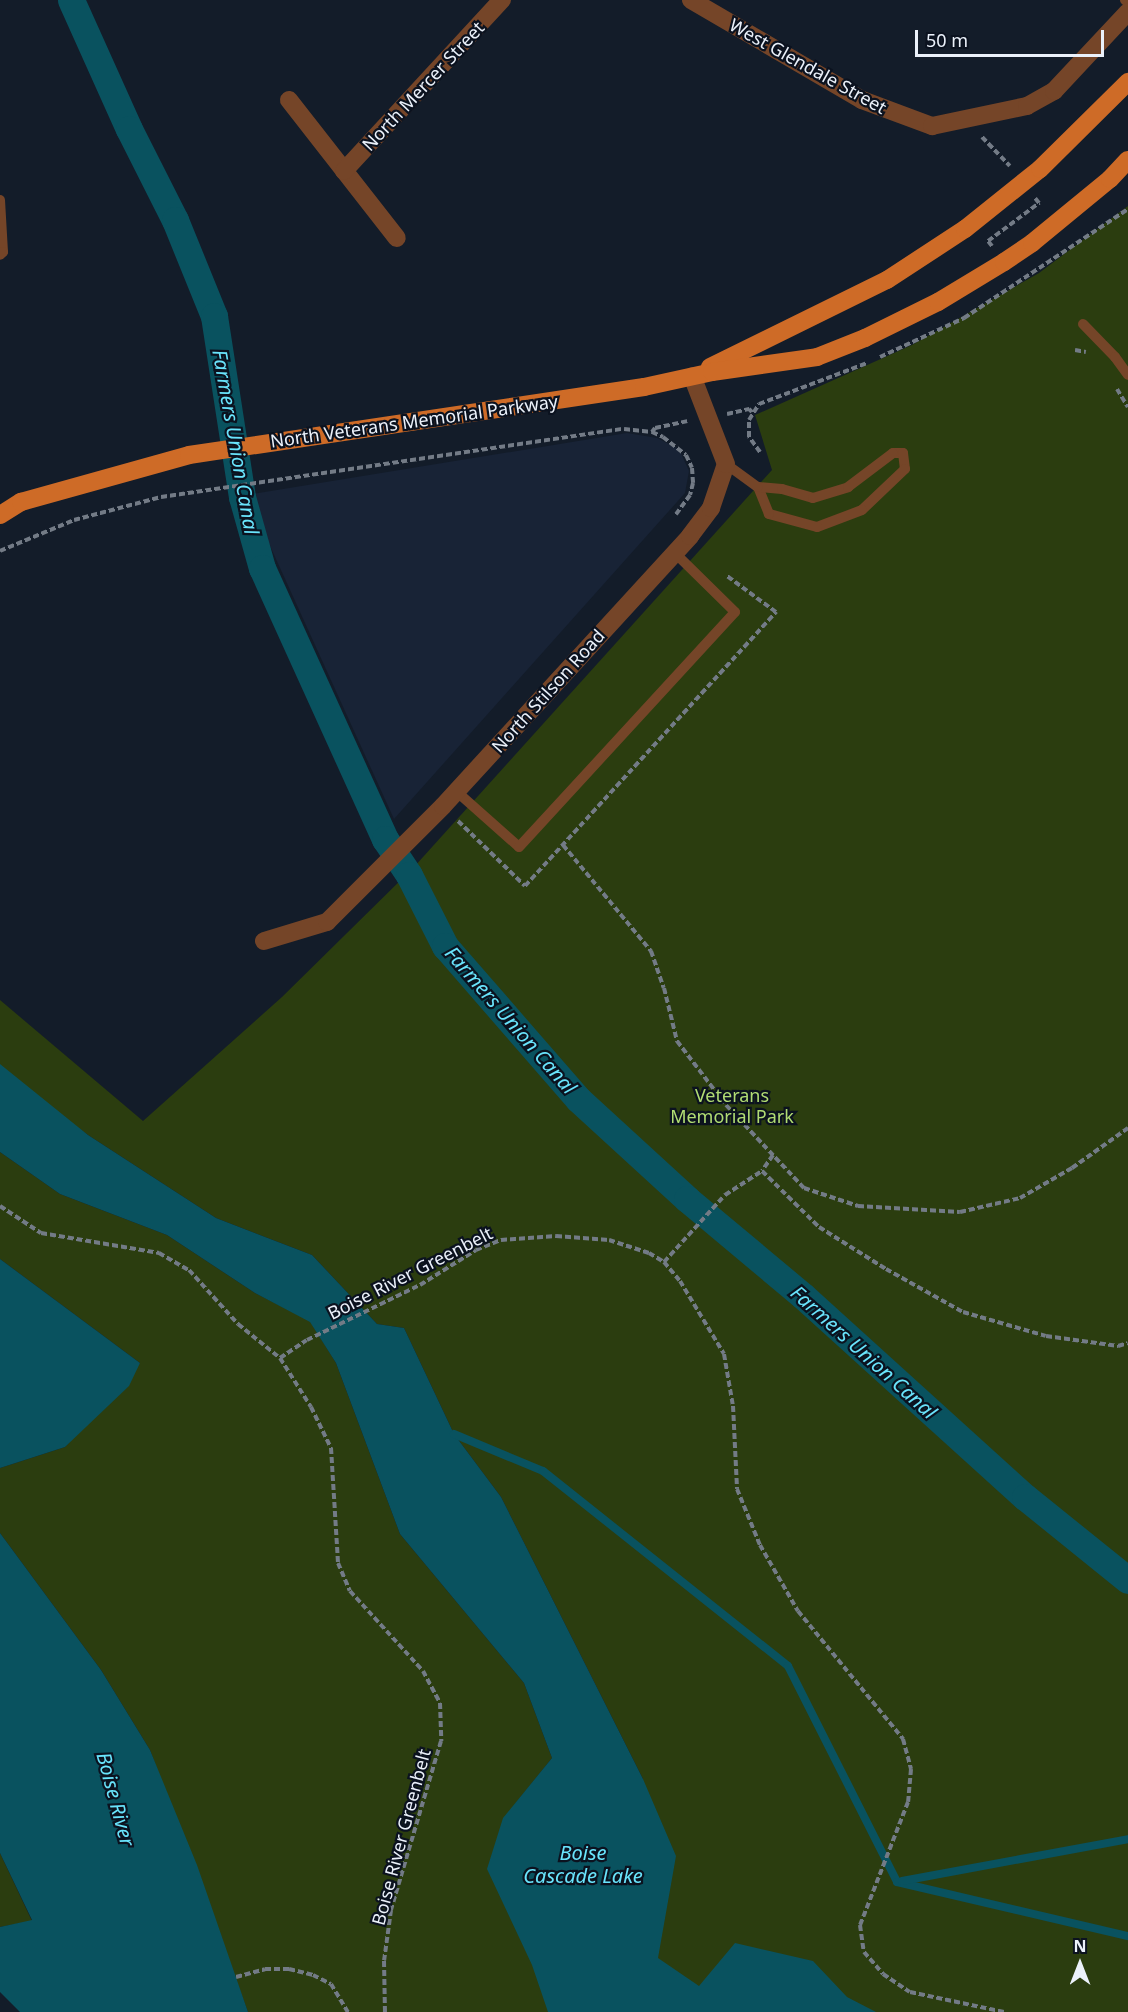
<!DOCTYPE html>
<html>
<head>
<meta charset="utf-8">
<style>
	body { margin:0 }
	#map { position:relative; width:1128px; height:2012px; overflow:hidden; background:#131c29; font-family:"Noto Sans",sans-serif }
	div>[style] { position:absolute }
	.built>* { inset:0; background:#182336 }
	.green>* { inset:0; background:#2b3d0f }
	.water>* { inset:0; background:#09525f }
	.stream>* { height:8px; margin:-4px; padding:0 4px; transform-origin:4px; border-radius:4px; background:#09525f }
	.canal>* { height:27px; margin:-13.5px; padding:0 13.5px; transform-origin:13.5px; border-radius:13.5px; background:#09525f }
	.path>* { height:4px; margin-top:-2px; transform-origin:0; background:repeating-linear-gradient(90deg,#737b86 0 6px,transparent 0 9px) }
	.service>* { height:10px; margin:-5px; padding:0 5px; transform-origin:5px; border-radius:5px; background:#754528 }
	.minor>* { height:18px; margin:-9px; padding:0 9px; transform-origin:9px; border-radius:9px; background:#754528 }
	.primary>* { height:18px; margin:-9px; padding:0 9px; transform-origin:9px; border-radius:9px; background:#ce6b27 }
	span { translate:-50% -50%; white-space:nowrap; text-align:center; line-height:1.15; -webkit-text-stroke:4.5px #0b121f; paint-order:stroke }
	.street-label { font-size:18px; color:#ebf1fa }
	.park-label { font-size:18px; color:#b1dd73 }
	.water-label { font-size:20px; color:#69e4fc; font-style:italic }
	.north { position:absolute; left:1050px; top:1934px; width:60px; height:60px; -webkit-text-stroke:4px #0b121f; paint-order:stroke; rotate:0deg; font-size:16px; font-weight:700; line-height:24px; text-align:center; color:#ebf1fa }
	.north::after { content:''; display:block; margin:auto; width:21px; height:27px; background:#ebf1fa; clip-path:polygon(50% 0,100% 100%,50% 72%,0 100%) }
	.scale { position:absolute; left:915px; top:30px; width:189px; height:27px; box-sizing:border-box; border:3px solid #ebf1fa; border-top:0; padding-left:8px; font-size:18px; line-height:21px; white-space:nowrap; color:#ebf1fa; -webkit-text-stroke:4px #0b121f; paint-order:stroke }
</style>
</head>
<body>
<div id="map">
	<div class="built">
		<div style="clip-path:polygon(627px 433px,657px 438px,679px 449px,689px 471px,685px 493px,394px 819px,247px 495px)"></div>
	</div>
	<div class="green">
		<div style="clip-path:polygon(1128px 206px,1128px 2012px,248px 2012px,150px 1750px,101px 1670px,0 1533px,0 1468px,65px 1447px,140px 1363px,0 1259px,0 1152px,60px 1194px,167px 1235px,255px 1293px,310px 1321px,336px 1363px,400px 1534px,524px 1683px,552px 1758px,515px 1804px,643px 1779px,501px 1497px,454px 1434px,404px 1328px,377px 1324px,312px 1255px,216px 1218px,88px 1135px,0 1071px,0 1000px,143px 1121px,282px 997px,414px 867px,772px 470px,755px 415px,912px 345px,1039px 273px)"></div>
		<div style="clip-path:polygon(0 1853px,32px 1921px,0 1927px)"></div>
	</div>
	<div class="water">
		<div style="clip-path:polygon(0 1064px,88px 1135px,216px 1218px,312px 1255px,377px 1324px,404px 1328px,454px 1434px,501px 1497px,643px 1779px,676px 1856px,658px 1958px,699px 1986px,735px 1943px,813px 1961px,847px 1997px,876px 2012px,548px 2012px,532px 1965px,487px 1869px,503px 1818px,552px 1758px,524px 1683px,400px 1534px,336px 1363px,310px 1322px,255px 1293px,167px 1235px,60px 1194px,0 1152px)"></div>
		<div style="clip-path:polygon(0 1259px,140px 1363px,129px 1386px,65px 1447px,0 1468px)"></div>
		<div style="clip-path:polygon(0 1533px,101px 1670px,150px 1750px,197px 1865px,248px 2012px,20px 2012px,0 1992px,0 1927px,32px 1920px,0 1853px)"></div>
	</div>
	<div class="stream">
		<div style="left:454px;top:1434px;width:96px;rotate:22.6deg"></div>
		<div style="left:543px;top:1471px;width:313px;rotate:38.5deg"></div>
		<div style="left:788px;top:1666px;width:242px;rotate:63.2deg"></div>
		<div style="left:897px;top:1882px;width:237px;rotate:13.2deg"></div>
		<div style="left:902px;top:1881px;width:230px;rotate:-10.5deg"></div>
	</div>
	<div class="canal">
		<div style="left:71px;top:0;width:141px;rotate:65.8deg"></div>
		<div style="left:129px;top:129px;width:102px;rotate:63.2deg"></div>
		<div style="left:175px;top:220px;width:104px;rotate:67.9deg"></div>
		<div style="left:214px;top:316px;width:183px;rotate:81.2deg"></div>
		<div style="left:242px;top:497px;width:74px;rotate:74.3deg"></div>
		<div style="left:262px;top:568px;width:298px;rotate:65.6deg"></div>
		<div style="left:385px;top:839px;width:43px;rotate:56.3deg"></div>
		<div style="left:409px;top:875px;width:80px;rotate:63.1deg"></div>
		<div style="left:445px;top:946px;width:203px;rotate:49deg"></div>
		<div style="left:578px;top:1099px;width:148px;rotate:42.5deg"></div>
		<div style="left:687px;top:1199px;width:151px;rotate:39.9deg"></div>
		<div style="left:803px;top:1296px;width:299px;rotate:42.2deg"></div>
		<div style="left:1025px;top:1497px;width:132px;rotate:38.9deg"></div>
	</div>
	<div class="path">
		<div style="left:982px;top:137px;width:40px;rotate:46deg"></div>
		<div style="left:992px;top:246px;width:6px;rotate:-129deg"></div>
		<div style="left:988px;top:241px;width:64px;rotate:-36.7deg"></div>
		<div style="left:1039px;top:203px;width:6px;rotate:-129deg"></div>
		<div style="left:1075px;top:350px;width:11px;rotate:10deg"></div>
		<div style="left:880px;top:357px;width:93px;rotate:-24.9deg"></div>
		<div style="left:964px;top:318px;width:197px;rotate:-33.6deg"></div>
		<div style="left:1117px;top:389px;width:21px;rotate:59deg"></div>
		<div style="left:727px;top:414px;width:23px;rotate:-13deg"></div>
		<div style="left:749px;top:409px;width:4px;rotate:45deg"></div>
		<div style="left:652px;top:432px;width:5px;rotate:-53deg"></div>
		<div style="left:655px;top:428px;width:33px;rotate:-12deg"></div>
		<div style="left:760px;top:452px;width:19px;rotate:-126deg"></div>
		<div style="left:749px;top:437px;width:17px;rotate:-90deg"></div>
		<div style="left:749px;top:420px;width:19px;rotate:-58deg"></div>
		<div style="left:759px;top:404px;width:116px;rotate:-20.8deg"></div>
		<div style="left:0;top:551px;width:80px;rotate:-22.7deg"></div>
		<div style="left:74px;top:520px;width:90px;rotate:-14.8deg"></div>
		<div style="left:161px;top:497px;width:468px;rotate:-8.4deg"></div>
		<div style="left:624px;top:429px;width:28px;rotate:6deg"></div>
		<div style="left:652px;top:432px;width:12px;rotate:24deg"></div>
		<div style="left:663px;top:437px;width:29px;rotate:38deg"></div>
		<div style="left:686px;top:455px;width:14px;rotate:65deg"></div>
		<div style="left:692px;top:468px;width:15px;rotate:86deg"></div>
		<div style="left:693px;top:483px;width:12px;rotate:104deg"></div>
		<div style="left:690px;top:495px;width:24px;rotate:126deg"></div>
		<div style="left:458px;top:821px;width:93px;rotate:44.1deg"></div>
		<div style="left:525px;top:886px;width:372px;rotate:-47.5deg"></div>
		<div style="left:776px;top:612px;width:61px;rotate:-143.7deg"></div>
		<div style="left:563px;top:845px;width:138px;rotate:50.3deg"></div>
		<div style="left:651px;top:951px;width:39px;rotate:71deg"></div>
		<div style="left:664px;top:988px;width:55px;rotate:76.2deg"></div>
		<div style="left:677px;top:1041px;width:81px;rotate:52.6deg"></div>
		<div style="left:726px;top:1105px;width:114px;rotate:46.8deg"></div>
		<div style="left:804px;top:1188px;width:57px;rotate:18.4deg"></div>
		<div style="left:858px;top:1206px;width:102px;rotate:3.4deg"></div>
		<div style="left:960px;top:1212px;width:62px;rotate:-13.1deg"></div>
		<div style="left:1020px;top:1198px;width:60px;rotate:-30deg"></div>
		<div style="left:1072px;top:1168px;width:69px;rotate:-35.5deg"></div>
		<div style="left:773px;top:1155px;width:19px;rotate:125deg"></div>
		<div style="left:762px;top:1171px;width:80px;rotate:44.5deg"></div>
		<div style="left:819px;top:1227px;width:79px;rotate:32.1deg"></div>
		<div style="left:886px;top:1269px;width:88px;rotate:29.2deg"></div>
		<div style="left:963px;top:1312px;width:86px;rotate:16.1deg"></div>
		<div style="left:1046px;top:1336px;width:73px;rotate:7.9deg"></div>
		<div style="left:1118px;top:1346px;width:10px;rotate:-17deg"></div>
		<div style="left:0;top:1206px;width:49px;rotate:33.4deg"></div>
		<div style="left:41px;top:1233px;width:120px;rotate:9.6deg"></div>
		<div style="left:159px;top:1253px;width:34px;rotate:30deg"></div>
		<div style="left:189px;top:1270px;width:73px;rotate:47.8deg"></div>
		<div style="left:238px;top:1324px;width:54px;rotate:39deg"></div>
		<div style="left:280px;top:1358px;width:58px;rotate:57.7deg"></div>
		<div style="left:311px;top:1407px;width:46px;rotate:64deg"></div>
		<div style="left:331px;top:1448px;width:115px;rotate:86.5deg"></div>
		<div style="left:338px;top:1563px;width:30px;rotate:67deg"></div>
		<div style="left:350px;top:1591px;width:108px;rotate:47.6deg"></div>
		<div style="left:423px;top:1671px;width:36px;rotate:62deg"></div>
		<div style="left:440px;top:1703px;width:38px;rotate:88deg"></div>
		<div style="left:441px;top:1741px;width:176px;rotate:106.5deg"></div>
		<div style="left:391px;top:1910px;width:51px;rotate:97.8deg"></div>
		<div style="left:384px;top:1961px;width:51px;rotate:88.9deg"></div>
		<div style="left:664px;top:1262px;width:25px;rotate:50deg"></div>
		<div style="left:680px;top:1281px;width:85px;rotate:58.9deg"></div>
		<div style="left:724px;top:1354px;width:53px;rotate:80.2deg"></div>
		<div style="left:733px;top:1406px;width:83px;rotate:87.2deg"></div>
		<div style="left:737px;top:1489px;width:61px;rotate:67.7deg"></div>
		<div style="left:760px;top:1545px;width:76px;rotate:60.1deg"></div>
		<div style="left:798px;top:1611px;width:166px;rotate:50.6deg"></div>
		<div style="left:903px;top:1739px;width:31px;rotate:75deg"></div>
		<div style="left:911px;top:1769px;width:33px;rotate:95deg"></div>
		<div style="left:908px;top:1802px;width:132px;rotate:111.3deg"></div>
		<div style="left:860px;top:1925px;width:27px;rotate:82deg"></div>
		<div style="left:864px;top:1952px;width:29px;rotate:49deg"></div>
		<div style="left:883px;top:1974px;width:32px;rotate:34deg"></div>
		<div style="left:910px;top:1992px;width:96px;rotate:12deg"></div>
		<div style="left:280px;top:1358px;width:32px;rotate:-34deg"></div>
		<div style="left:307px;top:1340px;width:126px;rotate:-26deg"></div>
		<div style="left:420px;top:1285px;width:66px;rotate:-32deg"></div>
		<div style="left:476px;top:1250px;width:27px;rotate:-22deg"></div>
		<div style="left:501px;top:1240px;width:55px;rotate:-4.2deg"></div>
		<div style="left:556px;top:1236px;width:53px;rotate:4.3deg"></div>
		<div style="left:609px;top:1240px;width:42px;rotate:18deg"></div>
		<div style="left:649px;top:1253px;width:17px;rotate:31deg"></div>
		<div style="left:664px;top:1262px;width:91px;rotate:-47.7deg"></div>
		<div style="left:725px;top:1195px;width:44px;rotate:-33deg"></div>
		<div style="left:236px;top:1977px;width:30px;rotate:-15deg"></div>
		<div style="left:265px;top:1969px;width:24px"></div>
		<div style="left:289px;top:1969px;width:25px;rotate:14deg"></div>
		<div style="left:313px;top:1975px;width:20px;rotate:27deg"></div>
		<div style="left:331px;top:1984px;width:33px;rotate:59deg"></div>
	</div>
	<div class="service">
		<div style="left:1125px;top:0;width:4px;rotate:45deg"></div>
		<div style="left:0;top:200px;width:52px;rotate:86.7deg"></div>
		<div style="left:3px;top:252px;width:4px;rotate:135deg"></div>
		<div style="left:1083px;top:324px;width:46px;rotate:45.9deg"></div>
		<div style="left:1115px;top:357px;width:22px;rotate:54deg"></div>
		<div style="left:893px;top:453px;width:10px"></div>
		<div style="left:903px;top:453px;width:16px;rotate:83deg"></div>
		<div style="left:905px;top:469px;width:59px;rotate:136.4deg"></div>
		<div style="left:862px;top:510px;width:48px;rotate:159.3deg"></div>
		<div style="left:817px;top:527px;width:50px;rotate:-164.8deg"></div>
		<div style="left:769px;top:514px;width:29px;rotate:-112deg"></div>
		<div style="left:758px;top:487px;width:24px;rotate:5deg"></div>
		<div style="left:782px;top:489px;width:32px;rotate:16deg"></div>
		<div style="left:813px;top:498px;width:37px;rotate:-17deg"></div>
		<div style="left:848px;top:487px;width:56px;rotate:-37.1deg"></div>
		<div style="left:726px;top:464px;width:39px;rotate:36deg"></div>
		<div style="left:456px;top:791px;width:84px;rotate:41.6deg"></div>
		<div style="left:519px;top:847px;width:319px;rotate:-47.4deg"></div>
		<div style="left:735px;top:612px;width:86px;rotate:-135.5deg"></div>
	</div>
	<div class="minor">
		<div style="left:691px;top:0;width:198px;rotate:30.3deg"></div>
		<div style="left:862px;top:100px;width:75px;rotate:20.4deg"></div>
		<div style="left:932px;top:126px;width:97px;rotate:-11.9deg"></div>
		<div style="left:1027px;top:106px;width:31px;rotate:-29deg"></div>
		<div style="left:1054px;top:91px;width:108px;rotate:-46.9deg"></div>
		<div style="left:289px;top:100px;width:175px;rotate:52deg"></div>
		<div style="left:344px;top:171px;width:233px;rotate:-47.3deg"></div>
		<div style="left:264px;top:941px;width:66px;rotate:-16.8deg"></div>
		<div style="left:327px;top:922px;width:164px;rotate:-45deg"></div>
		<div style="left:443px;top:806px;width:366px;rotate:-47.5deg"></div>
		<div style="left:690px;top:536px;width:35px;rotate:-53deg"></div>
		<div style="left:711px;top:508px;width:46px;rotate:-71.2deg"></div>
		<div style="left:726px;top:464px;width:94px;rotate:-111.1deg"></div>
	</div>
	<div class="primary">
		<div style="left:710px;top:367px;width:197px;rotate:-26.2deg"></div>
		<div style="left:887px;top:280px;width:93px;rotate:-33.2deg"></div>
		<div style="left:965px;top:229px;width:96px;rotate:-38.7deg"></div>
		<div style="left:1040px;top:169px;width:124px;rotate:-44.7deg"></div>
		<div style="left:0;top:515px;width:25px;rotate:-32deg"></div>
		<div style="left:21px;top:502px;width:174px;rotate:-15.6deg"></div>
		<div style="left:189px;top:455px;width:460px;rotate:-8.5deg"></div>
		<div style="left:644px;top:387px;width:70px;rotate:-12.4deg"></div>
		<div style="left:712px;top:372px;width:106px;rotate:-8.1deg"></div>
		<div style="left:817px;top:357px;width:52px;rotate:-21.6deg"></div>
		<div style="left:865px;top:338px;width:81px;rotate:-26.3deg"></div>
		<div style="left:938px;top:302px;width:77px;rotate:-31.2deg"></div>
		<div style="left:1004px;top:262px;width:34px;rotate:-34deg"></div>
		<div style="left:1032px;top:243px;width:101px;rotate:-39.4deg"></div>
		<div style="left:1110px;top:179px;width:26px;rotate:-47deg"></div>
	</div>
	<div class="street-label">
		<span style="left:808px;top:66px;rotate:29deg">West Glendale Street</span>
		<span style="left:423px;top:86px;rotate:-47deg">North Mercer Street</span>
		<span style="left:414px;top:421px;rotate:-8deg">North Veterans Memorial Parkway</span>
		<span style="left:548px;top:691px;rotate:-48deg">North Stilson Road</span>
		<span style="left:410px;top:1273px;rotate:-27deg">Boise River Greenbelt</span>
		<span style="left:401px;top:1837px;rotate:-75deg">Boise River Greenbelt</span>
	</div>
	<div class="park-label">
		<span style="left:732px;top:1106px">Veterans<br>Memorial Park</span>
	</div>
	<div class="water-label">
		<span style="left:236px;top:442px;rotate:80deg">Farmers Union Canal</span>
		<span style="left:511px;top:1020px;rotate:49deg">Farmers Union Canal</span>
		<span style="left:864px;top:1352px;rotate:42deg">Farmers Union Canal</span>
		<span style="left:116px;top:1799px;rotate:75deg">Boise River</span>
		<span style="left:583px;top:1864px">Boise<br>Cascade Lake</span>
	</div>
	<div class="north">N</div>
	<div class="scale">50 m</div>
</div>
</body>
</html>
